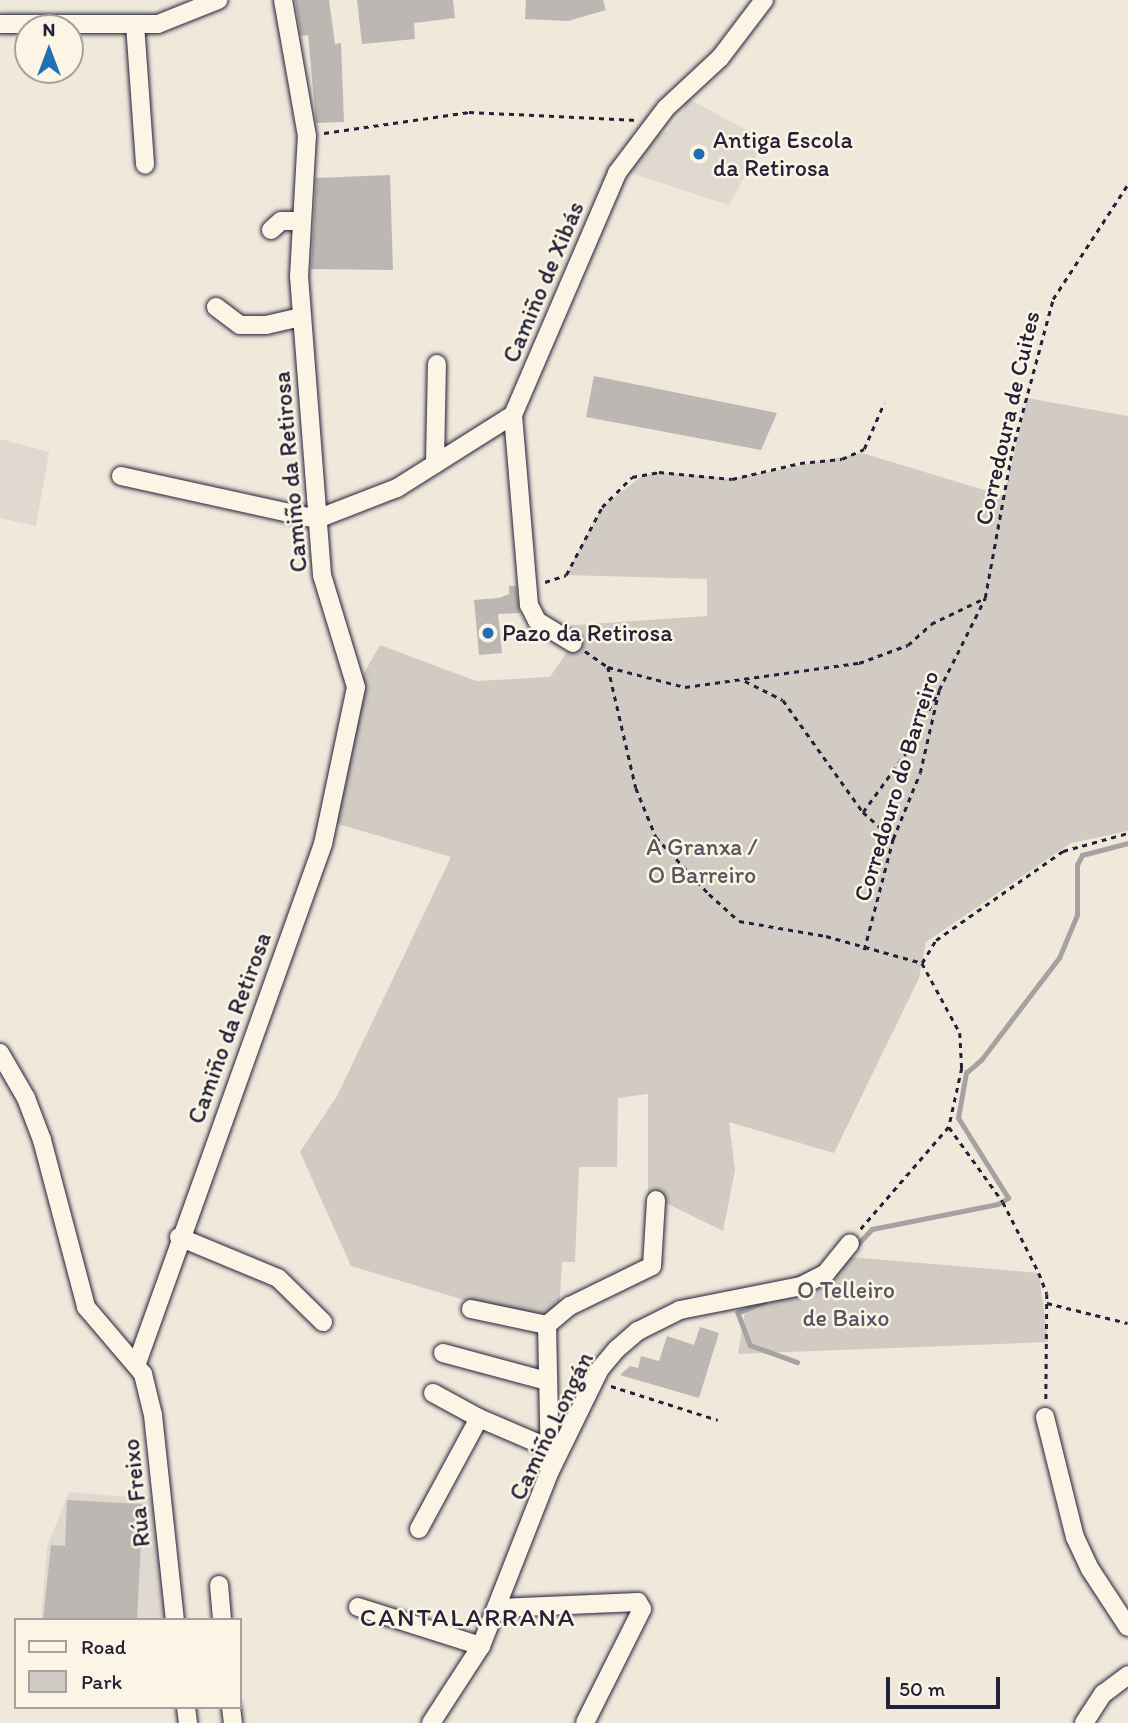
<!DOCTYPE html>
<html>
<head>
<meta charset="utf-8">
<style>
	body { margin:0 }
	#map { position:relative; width:1128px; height:1723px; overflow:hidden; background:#efe8db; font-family:Itim,sans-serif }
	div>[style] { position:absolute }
	.built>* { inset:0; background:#e0d9cf }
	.green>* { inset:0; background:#d1cbc3 }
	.stream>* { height:4.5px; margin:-2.25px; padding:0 2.25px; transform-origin:2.25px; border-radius:2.25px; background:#a6a2a2 }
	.building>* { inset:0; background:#bcb7b3 }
	.path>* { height:2.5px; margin-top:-1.25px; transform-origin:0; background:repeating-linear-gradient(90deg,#22223b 0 5px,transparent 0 10px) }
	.roads { filter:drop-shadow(0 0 2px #22223b) drop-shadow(0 0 2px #22223b) }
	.minor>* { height:18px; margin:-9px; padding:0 9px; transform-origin:9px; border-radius:9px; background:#fcf5e5 }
	.dots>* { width:19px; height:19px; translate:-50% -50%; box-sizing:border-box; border:4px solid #fcf5e5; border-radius:50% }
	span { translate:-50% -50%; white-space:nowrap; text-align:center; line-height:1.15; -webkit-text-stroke:5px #fcf5e5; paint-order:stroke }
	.poi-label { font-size:24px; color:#22223b }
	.left { translate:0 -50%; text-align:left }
	.street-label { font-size:24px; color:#22223b }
	.park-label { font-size:24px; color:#575564 }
	.neighbourhood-label { font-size:26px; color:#22223b; letter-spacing:2px }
	.legend { position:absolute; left:14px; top:1618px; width:228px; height:91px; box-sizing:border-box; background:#fcf5e5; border:2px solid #a5a1a1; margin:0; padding:9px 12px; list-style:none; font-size:21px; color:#22223b }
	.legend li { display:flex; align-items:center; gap:14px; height:35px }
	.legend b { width:35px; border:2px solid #a5a1a1 }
	.north { position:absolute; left:14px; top:14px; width:70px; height:70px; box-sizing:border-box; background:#fcf5e5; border:2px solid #a5a1a1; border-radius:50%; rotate:0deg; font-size:19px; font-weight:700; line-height:28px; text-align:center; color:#22223b }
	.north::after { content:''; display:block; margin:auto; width:24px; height:32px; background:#1f6fb2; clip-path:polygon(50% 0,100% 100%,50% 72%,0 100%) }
	.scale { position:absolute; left:886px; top:1677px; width:114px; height:32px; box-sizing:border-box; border:4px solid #22223b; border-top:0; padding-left:9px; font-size:21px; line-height:24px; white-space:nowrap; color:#22223b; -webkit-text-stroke:5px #fcf5e5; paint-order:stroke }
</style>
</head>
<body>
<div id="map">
	<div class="built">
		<div style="clip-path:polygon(685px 97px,765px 140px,729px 205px,628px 172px,654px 134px,667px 131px,684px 110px)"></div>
		<div style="clip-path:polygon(0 439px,49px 452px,36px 526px,0 518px)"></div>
		<div style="clip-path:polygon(69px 1492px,151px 1499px,160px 1529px,169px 1620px,41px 1620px,47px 1547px)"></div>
	</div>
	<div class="green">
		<div style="clip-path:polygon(1027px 398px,1128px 416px,1128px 831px,1071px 843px,926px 942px,919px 978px,834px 1153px,729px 1122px,735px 1170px,723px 1231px,648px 1194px,648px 1094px,618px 1098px,617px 1167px,579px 1167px,575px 1262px,562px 1262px,560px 1299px,547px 1325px,351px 1266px,300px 1152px,337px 1096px,451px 857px,328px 821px,356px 687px,380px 645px,476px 681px,550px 677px,573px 643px,561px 626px,707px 616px,707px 579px,566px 575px,602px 507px,642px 476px,659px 472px,732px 479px,862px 453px,1004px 496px)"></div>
		<div style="clip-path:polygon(839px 1256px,1039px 1273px,1048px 1342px,738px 1354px,747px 1298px)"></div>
	</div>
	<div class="stream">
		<div style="left:856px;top:1246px;width:23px;rotate:-47deg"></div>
		<div style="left:872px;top:1229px;width:128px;rotate:-11.2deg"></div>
		<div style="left:998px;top:1204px;width:12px;rotate:-31deg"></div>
		<div style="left:1008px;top:1198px;width:94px;rotate:-122deg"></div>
		<div style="left:958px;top:1118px;width:46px;rotate:-79.9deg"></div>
		<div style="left:966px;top:1073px;width:20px;rotate:-41deg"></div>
		<div style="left:981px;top:1060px;width:128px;rotate:-52.6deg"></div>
		<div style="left:1059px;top:958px;width:47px;rotate:-67.3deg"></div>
		<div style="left:1077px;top:915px;width:50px;rotate:-90deg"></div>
		<div style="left:1077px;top:865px;width:11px;rotate:-63deg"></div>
		<div style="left:1082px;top:855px;width:48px;rotate:-14.6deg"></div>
		<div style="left:765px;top:1302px;width:29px;rotate:158deg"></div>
		<div style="left:738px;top:1313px;width:34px;rotate:69deg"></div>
		<div style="left:750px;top:1345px;width:50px;rotate:19.9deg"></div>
	</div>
	<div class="building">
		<div style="clip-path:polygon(295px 0,329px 0,335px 44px,341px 43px,344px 122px,316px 123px,308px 35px,301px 36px)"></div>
		<div style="clip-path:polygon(357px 0,453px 0,455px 18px,414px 23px,415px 39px,362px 44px)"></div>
		<div style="clip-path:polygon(526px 0,603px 0,606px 10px,568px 21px,525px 19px)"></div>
		<div style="clip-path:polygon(390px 175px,393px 270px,311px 269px,316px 178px)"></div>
		<div style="clip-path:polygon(594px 376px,777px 413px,761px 450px,586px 417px)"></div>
		<div style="clip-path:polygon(509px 586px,516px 586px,520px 613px,498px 614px,502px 653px,479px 655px,474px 600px,499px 598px,509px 594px)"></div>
		<div style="clip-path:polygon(700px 1327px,719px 1333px,699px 1398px,620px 1375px,630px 1366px,638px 1368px,641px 1356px,659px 1361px,667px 1336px,694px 1345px)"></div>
		<div style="clip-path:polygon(67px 1500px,143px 1504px,137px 1620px,43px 1620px,51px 1545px,65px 1546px)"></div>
	</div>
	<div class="path">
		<div style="left:324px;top:133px;width:147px;rotate:-8.2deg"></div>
		<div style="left:469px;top:112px;width:169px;rotate:2.7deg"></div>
		<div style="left:545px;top:582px;width:22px;rotate:-18deg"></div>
		<div style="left:566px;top:575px;width:77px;rotate:-62.1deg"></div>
		<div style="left:602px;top:507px;width:42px;rotate:-45deg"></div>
		<div style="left:632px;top:477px;width:27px;rotate:-10deg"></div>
		<div style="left:659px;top:472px;width:73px;rotate:5.5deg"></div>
		<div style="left:732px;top:479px;width:70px;rotate:-13.2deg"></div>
		<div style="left:800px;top:463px;width:42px;rotate:-5.4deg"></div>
		<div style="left:842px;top:459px;width:24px;rotate:-24deg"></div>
		<div style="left:864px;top:449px;width:50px;rotate:-66.5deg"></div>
		<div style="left:585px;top:651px;width:28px;rotate:35deg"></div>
		<div style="left:608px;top:667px;width:124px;rotate:77deg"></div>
		<div style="left:636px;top:788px;width:53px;rotate:67.8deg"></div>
		<div style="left:656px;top:837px;width:78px;rotate:47.1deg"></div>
		<div style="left:709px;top:894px;width:40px;rotate:42deg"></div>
		<div style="left:739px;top:921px;width:88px;rotate:9.8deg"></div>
		<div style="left:826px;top:936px;width:100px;rotate:15.7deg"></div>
		<div style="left:922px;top:963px;width:80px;rotate:61.5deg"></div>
		<div style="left:960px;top:1033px;width:35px;rotate:87deg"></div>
		<div style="left:962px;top:1068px;width:60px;rotate:102.4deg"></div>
		<div style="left:949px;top:1127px;width:136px;rotate:130.8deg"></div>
		<div style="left:608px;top:667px;width:80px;rotate:14.6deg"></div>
		<div style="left:685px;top:687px;width:176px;rotate:-7.9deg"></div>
		<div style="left:859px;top:663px;width:52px;rotate:-20.2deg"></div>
		<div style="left:908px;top:645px;width:31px;rotate:-42deg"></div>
		<div style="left:931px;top:624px;width:60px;rotate:-25.7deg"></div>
		<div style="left:745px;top:681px;width:42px;rotate:26.6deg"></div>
		<div style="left:783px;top:700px;width:138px;rotate:54.5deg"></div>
		<div style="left:863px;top:812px;width:40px;rotate:42deg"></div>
		<div style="left:863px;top:812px;width:72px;rotate:-54.1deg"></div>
		<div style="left:905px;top:754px;width:66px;rotate:-61.9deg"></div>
		<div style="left:864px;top:950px;width:115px;rotate:-75.4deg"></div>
		<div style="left:893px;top:839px;width:71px;rotate:-67.8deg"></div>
		<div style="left:920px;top:773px;width:85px;rotate:-77.1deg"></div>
		<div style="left:939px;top:690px;width:103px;rotate:-63.4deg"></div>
		<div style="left:985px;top:598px;width:149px;rotate:-79.6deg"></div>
		<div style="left:1012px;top:451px;width:157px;rotate:-74.9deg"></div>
		<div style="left:1053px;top:299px;width:137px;rotate:-56.9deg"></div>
		<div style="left:922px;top:963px;width:27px;rotate:-59deg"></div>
		<div style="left:936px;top:940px;width:155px;rotate:-35deg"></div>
		<div style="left:1063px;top:851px;width:67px;rotate:-15.5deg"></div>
		<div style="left:949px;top:1127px;width:92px;rotate:54.2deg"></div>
		<div style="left:1003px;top:1202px;width:80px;rotate:63.1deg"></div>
		<div style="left:1039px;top:1273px;width:22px;rotate:69deg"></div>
		<div style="left:1047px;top:1294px;width:107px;rotate:90.5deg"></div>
		<div style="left:1047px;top:1303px;width:83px;rotate:13.9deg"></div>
		<div style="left:611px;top:1386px;width:112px;rotate:17.6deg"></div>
	</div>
	<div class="roads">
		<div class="minor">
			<div style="left:0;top:24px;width:158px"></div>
			<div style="left:158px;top:24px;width:65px;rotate:-21.8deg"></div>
			<div style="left:135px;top:24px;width:141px;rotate:85.9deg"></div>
			<div style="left:271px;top:230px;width:13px;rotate:-42deg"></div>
			<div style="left:281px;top:221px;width:21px"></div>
			<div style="left:216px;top:307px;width:30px;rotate:37deg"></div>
			<div style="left:240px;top:325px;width:26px"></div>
			<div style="left:266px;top:325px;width:37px;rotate:-13deg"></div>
			<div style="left:513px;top:415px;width:191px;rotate:85.2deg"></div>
			<div style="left:529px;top:605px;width:18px;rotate:63deg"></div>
			<div style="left:537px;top:621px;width:42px;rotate:31.4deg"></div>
			<div style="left:435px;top:464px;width:100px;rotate:-88.9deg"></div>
			<div style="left:121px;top:476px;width:201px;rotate:12.4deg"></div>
			<div style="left:317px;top:519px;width:86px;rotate:-21.2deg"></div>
			<div style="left:397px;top:488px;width:137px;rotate:-32.2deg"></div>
			<div style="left:513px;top:415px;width:263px;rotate:-66.7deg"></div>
			<div style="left:617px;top:173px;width:81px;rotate:-53deg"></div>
			<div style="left:666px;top:108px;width:74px;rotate:-42.8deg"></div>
			<div style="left:720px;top:58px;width:73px;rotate:-52.8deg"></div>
			<div style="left:0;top:1053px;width:52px;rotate:60deg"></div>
			<div style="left:26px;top:1098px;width:45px;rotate:69.1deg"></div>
			<div style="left:42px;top:1140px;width:173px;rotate:75.2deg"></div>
			<div style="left:86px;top:1307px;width:88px;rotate:49.6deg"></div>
			<div style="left:143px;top:1374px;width:42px;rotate:76.3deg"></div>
			<div style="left:153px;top:1415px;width:206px;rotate:83.9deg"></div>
			<div style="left:179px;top:1237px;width:107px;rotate:22.5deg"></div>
			<div style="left:278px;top:1278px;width:63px;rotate:44.4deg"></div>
			<div style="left:471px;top:1309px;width:78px;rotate:11.9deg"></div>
			<div style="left:443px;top:1353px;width:108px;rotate:15.1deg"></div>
			<div style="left:137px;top:1363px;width:551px;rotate:-70.28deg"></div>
			<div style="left:323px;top:844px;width:160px;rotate:-78.1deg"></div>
			<div style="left:356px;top:687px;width:117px;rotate:-106.9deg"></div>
			<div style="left:322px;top:575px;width:299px;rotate:-94.4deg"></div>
			<div style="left:299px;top:277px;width:141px;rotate:-86.8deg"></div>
			<div style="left:307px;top:136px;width:138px;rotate:-100deg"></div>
			<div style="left:433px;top:1393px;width:52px;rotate:28.5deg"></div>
			<div style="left:1045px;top:1417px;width:124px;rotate:76deg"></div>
			<div style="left:1075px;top:1537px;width:35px;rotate:65deg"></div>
			<div style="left:1090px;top:1569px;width:69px;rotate:56.8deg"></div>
			<div style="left:550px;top:1467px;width:142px;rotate:-91.2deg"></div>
			<div style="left:547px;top:1325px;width:30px;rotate:-40deg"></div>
			<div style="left:570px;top:1306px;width:91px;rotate:-26deg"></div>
			<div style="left:652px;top:1266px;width:66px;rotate:-86.5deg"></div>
			<div style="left:419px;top:1529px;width:126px;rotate:-61.6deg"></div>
			<div style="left:479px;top:1418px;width:76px;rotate:23.2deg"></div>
			<div style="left:219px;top:1585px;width:35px;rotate:85deg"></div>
			<div style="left:358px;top:1607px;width:129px;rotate:17.6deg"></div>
			<div style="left:499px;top:1608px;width:139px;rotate:-2.5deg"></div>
			<div style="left:638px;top:1602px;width:8px;rotate:60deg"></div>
			<div style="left:642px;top:1609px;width:127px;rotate:116.6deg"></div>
			<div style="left:186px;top:1707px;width:16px;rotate:83deg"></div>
			<div style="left:231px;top:1707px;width:16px;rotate:83deg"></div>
			<div style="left:431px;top:1723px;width:92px;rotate:-57deg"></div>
			<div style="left:481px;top:1646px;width:188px;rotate:-68.5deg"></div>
			<div style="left:550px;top:1471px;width:114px;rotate:-63.9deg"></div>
			<div style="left:600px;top:1369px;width:26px;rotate:-50deg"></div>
			<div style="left:617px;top:1349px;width:28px;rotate:-41deg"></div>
			<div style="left:638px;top:1331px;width:47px;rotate:-26.6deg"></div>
			<div style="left:680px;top:1310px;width:123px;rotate:-11.2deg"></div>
			<div style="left:801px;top:1286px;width:28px;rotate:-27deg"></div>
			<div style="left:826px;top:1273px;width:38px;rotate:-51deg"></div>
			<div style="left:1084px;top:1723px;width:35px;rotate:-57deg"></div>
			<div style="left:1103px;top:1694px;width:31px;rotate:-37deg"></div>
		</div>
	</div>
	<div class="dots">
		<div style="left:699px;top:154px;background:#1f6fb2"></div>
		<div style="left:488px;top:633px;background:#1f6fb2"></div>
	</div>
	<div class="poi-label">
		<span class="left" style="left:713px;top:154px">Antiga Escola<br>da Retirosa</span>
		<span class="left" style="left:502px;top:633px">Pazo da Retirosa</span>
	</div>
	<div class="street-label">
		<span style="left:543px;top:282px;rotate:-67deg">Camiño de Xibás</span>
		<span style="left:1007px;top:418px;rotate:-77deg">Corredoura de Cuites</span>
		<span style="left:290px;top:472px;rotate:-95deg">Camiño da Retirosa</span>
		<span style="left:896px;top:786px;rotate:-73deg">Corredouro do Barreiro</span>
		<span style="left:229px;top:1028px;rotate:-70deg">Camiño da Retirosa</span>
		<span style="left:551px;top:1426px;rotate:-64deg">Camiño Longán</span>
		<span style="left:136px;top:1493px;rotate:-96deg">Rúa Freixo</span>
	</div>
	<div class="park-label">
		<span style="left:702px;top:861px">A Granxa /<br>O Barreiro</span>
		<span style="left:846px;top:1304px">O Telleiro<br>de Baixo</span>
	</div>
	<div class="neighbourhood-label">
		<span style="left:468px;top:1618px">CANTALARRANA</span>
	</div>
	<ul class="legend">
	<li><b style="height:9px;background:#fcf5e5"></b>Road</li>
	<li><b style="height:19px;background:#d1cbc3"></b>Park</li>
	</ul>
	<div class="north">N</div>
	<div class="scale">50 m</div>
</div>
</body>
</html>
